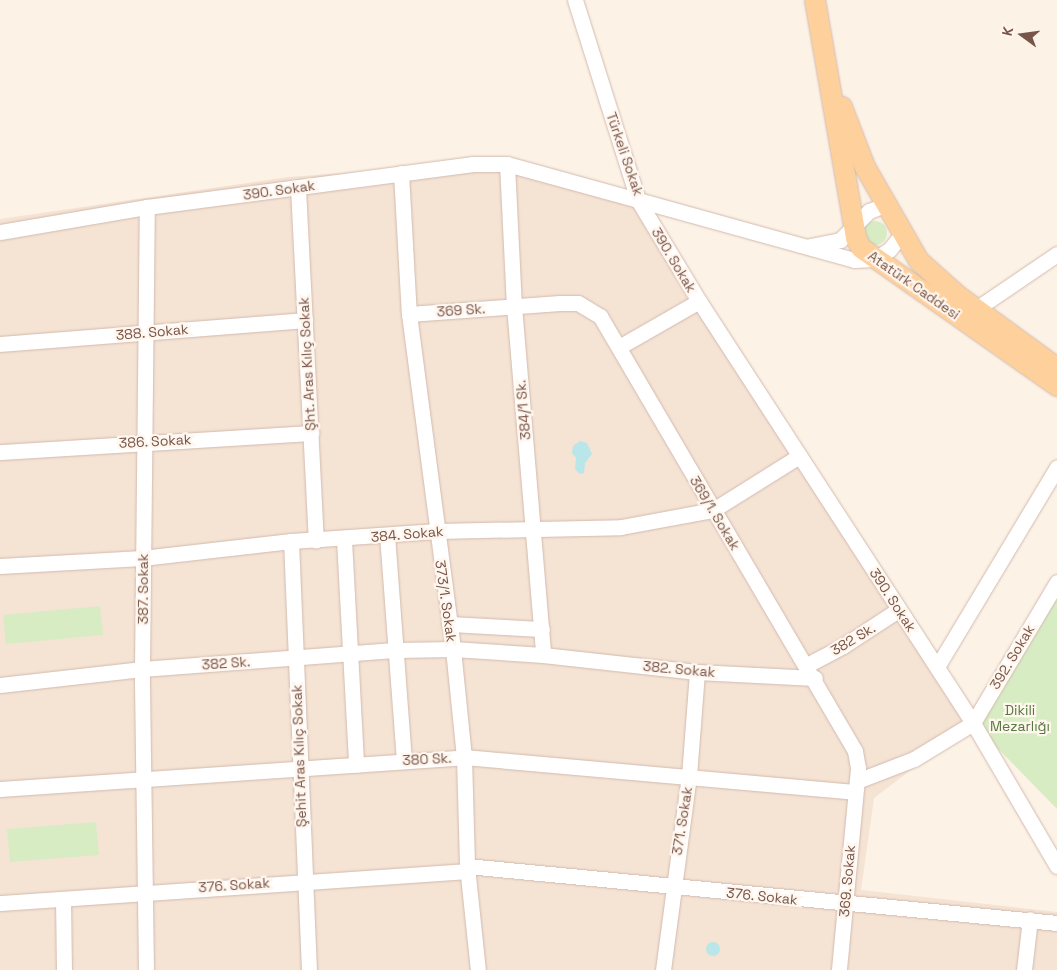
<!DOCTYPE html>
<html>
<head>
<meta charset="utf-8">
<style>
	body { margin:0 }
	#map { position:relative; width:1057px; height:970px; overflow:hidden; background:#fdf2e6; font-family:"Space Grotesk",sans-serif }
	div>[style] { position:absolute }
	.residential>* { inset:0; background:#f5e3d4 }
	.green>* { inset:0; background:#d8ecc4 }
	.round { border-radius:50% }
	.water>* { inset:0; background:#b9e6e8 }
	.roads { filter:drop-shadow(0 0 1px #d2baae) drop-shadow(0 0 1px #d2baae) }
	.minor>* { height:15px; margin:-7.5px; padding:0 7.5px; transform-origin:7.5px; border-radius:7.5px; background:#fff }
	.major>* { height:20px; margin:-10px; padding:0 10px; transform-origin:10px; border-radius:10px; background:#fed09c }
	span { translate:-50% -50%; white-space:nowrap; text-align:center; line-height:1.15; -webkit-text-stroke:4.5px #fff6ee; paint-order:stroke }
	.street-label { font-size:14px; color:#785549 }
	.park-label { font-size:14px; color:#55793e }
	.north { position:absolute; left:997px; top:10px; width:50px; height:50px; -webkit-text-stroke:4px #fff6ee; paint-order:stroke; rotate:284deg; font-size:14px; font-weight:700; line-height:20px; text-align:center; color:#785549 }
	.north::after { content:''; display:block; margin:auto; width:18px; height:22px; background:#785549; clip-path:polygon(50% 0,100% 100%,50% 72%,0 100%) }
</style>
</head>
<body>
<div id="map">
	<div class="residential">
		<div style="clip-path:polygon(473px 164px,640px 194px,973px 723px,874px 798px,861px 890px,1057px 912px,1057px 970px,0 970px,0 219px,288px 177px)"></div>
	</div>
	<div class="green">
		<div class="round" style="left:863px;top:221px;width:24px;height:24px"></div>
		<div style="clip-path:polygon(1057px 582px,1057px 809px,973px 723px)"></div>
		<div style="clip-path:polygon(100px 606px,103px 635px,6px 644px,3px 615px)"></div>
		<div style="clip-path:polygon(96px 822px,99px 855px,10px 862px,7px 829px)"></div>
	</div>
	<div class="water">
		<div style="clip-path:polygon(580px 441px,587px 443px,592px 454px,585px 463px,584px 473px,580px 474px,575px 469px,576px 458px,572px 453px,573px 446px)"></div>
		<div class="round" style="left:706px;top:942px;width:14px;height:14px"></div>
	</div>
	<div class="roads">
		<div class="minor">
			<div style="left:575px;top:0;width:210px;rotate:72.5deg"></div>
			<div style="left:638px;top:200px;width:224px;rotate:15.5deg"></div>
			<div style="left:854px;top:260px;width:21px;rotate:-3deg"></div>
			<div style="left:875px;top:259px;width:17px;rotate:-33deg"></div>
			<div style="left:889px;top:250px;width:23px;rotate:-50deg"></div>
			<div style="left:507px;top:164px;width:142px;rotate:87.2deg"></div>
			<div style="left:514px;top:306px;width:350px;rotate:85.2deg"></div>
			<div style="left:401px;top:173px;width:141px;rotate:86.8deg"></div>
			<div style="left:409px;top:314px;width:338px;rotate:82.5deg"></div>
			<div style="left:453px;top:649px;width:109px;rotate:84.2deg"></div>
			<div style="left:464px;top:757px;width:109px;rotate:88.4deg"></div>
			<div style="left:467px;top:866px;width:105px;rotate:84deg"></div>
			<div style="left:298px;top:188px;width:353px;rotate:87.1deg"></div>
			<div style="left:0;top:232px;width:149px;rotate:-9.7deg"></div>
			<div style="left:147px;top:207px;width:329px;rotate:-7.5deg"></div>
			<div style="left:473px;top:164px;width:34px"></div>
			<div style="left:507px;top:164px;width:136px;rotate:15.4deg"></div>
			<div style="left:638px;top:200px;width:118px;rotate:58.9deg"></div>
			<div style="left:699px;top:301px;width:503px;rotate:57deg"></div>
			<div style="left:973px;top:723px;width:166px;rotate:59.6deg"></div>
			<div style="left:810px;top:246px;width:31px;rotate:-11deg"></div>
			<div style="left:840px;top:240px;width:41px;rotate:-45deg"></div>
			<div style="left:869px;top:211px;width:19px;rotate:-21deg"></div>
			<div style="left:976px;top:309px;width:98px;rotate:-34.2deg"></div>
			<div style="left:409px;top:314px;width:151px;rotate:-4.2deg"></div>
			<div style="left:560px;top:303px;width:18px"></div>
			<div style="left:578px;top:303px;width:26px;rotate:31deg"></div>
			<div style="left:600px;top:316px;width:504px;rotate:59.62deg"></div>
			<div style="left:855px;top:751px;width:17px;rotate:80deg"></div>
			<div style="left:858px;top:768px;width:203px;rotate:95.4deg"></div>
			<div style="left:0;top:344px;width:306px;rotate:-4.5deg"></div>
			<div style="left:619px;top:347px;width:92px;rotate:-29.9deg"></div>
			<div style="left:0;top:452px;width:312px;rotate:-3.5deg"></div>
			<div style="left:387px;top:535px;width:225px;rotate:85.7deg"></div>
			<div style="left:344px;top:540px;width:225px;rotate:86.9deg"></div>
			<div style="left:291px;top:541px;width:429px;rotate:87.6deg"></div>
			<div style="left:0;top:566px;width:142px;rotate:-3.2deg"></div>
			<div style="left:142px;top:558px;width:150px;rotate:-6.5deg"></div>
			<div style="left:291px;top:541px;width:146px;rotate:-3.9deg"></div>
			<div style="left:437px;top:531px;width:184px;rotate:-1.2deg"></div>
			<div style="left:621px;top:527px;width:94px;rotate:-10.5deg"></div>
			<div style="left:713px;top:510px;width:102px;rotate:-32.1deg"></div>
			<div style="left:449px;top:624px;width:93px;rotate:3.1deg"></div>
			<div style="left:807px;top:665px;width:41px;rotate:-27.8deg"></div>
			<div style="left:843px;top:646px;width:66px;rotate:-33.2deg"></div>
			<div style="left:937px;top:667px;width:233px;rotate:-59deg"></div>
			<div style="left:0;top:685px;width:143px;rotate:-6.4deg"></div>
			<div style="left:142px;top:669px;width:256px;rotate:-4.3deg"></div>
			<div style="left:397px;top:650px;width:56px;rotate:-1deg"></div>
			<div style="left:453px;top:649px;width:90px;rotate:3.8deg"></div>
			<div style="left:543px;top:655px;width:155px;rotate:6.3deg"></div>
			<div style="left:697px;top:672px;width:118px;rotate:2.9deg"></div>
			<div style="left:857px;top:781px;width:61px;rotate:-21.1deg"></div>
			<div style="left:914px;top:759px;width:69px;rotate:-31.4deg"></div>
			<div style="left:973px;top:723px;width:164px;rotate:-59.2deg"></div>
			<div style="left:0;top:789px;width:465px;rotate:-3.9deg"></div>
			<div style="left:464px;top:757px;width:392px;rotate:5.1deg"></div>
			<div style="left:467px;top:866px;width:593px;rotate:5.52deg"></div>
			<div style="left:63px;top:899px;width:71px;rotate:89.2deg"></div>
			<div style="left:0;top:903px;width:469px;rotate:-3.9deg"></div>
			<div style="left:146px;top:970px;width:301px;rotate:-90.8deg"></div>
			<div style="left:142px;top:669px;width:462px;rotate:-89.4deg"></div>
			<div style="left:663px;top:970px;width:196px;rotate:-82.4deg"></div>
			<div style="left:689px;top:776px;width:104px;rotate:-85.6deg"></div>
			<div style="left:1024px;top:970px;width:51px;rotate:-83.3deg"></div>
		</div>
		<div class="major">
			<div style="left:815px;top:0;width:242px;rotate:80.2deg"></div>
			<div style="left:856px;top:238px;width:11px;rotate:63deg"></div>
			<div style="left:861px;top:248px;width:240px;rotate:35.1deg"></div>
			<div style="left:842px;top:107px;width:64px;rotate:69deg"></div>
			<div style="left:865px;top:167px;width:108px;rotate:60.1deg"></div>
			<div style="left:919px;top:261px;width:51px;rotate:41.8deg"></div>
			<div style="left:957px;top:295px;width:124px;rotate:36.1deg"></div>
		</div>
	</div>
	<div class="street-label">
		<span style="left:625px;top:154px;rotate:71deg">Türkeli Sokak</span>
		<span style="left:279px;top:190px;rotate:-8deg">390. Sokak</span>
		<span style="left:674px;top:260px;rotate:59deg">390. Sokak</span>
		<span style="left:914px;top:285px;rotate:35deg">Atatürk Caddesi</span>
		<span style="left:461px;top:310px;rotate:-4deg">369 Sk.</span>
		<span style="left:152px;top:332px;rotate:-5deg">388. Sokak</span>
		<span style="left:307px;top:364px;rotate:-93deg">Şht. Aras Kılıç Sokak</span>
		<span style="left:523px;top:410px;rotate:-95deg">384/1 Sk.</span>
		<span style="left:155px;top:441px;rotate:-3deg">386. Sokak</span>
		<span style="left:715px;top:513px;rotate:59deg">369/1. Sokak</span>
		<span style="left:407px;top:534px;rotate:-5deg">384. Sokak</span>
		<span style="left:143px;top:589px;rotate:-90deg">387. Sokak</span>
		<span style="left:893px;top:600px;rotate:57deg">390. Sokak</span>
		<span style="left:446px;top:601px;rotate:82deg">373/1. Sokak</span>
		<span style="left:853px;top:639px;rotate:-31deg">382 Sk.</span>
		<span style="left:1012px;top:657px;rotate:-59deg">392. Sokak</span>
		<span style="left:226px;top:663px;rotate:-4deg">382 Sk.</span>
		<span style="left:679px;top:669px;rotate:5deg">382. Sokak</span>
		<span style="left:299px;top:756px;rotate:-92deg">Şehit Aras Kılıç Sokak</span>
		<span style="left:427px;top:759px;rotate:-3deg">380 Sk.</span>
		<span style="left:682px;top:821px;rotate:-81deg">371. Sokak</span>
		<span style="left:847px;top:881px;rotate:-85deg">369. Sokak</span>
		<span style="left:234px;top:885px;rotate:-4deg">376. Sokak</span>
		<span style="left:762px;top:896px;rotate:6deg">376. Sokak</span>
	</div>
	<div class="park-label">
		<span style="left:1020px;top:718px">Dikili<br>Mezarlığı</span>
	</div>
	<div class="north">K</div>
</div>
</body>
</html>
